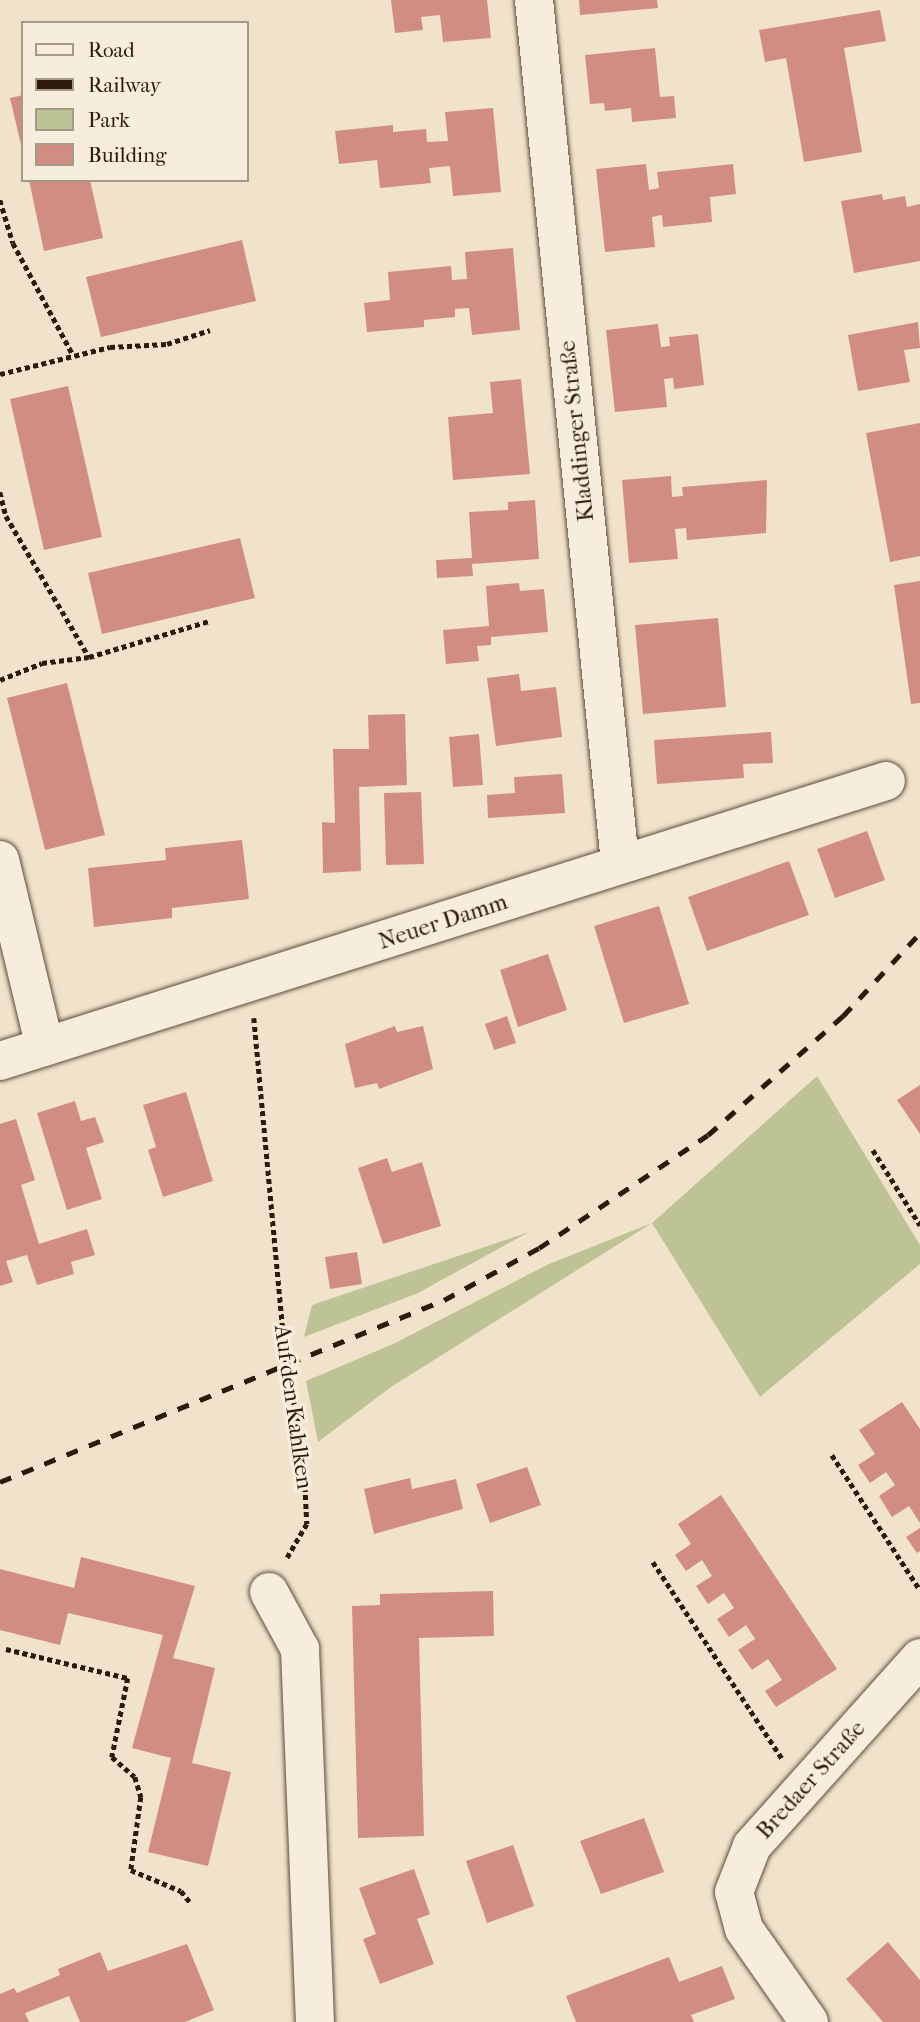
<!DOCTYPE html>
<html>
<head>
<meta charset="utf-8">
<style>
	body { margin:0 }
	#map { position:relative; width:920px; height:2022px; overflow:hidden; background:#f1e3cb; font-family:"IM FELL French Canon",serif }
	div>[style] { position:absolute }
	.green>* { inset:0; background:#bec395 }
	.building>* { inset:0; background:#d28d82 }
	.path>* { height:4.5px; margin-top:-2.25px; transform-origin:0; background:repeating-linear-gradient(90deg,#2c1b0b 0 5px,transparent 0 8.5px) }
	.roads { filter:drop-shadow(0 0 2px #5d4d3b) drop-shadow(0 0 2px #5d4d3b) }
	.minor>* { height:38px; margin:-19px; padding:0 19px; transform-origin:19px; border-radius:19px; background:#f6eddd }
	.rail>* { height:5px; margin-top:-2.5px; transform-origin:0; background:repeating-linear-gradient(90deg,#2c1b0b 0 12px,transparent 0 24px) }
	span { translate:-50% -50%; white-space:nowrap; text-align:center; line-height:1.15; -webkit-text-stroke:7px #f6eddd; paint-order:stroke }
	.street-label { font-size:23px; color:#2c1b0b }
	.legend { position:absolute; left:21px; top:21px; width:228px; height:161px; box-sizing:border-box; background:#f6eddd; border:2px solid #a59989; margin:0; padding:9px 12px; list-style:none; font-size:21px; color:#2c1b0b }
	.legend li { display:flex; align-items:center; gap:14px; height:35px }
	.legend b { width:35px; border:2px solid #a59989 }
</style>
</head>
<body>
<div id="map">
	<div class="green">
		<div style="clip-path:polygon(817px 1076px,920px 1245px,920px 1264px,760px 1397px,652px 1223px,391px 1387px,318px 1442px,306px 1381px,393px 1344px,549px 1264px,652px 1223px)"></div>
		<div style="clip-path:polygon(529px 1232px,418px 1293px,304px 1337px,312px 1305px)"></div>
	</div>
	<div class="building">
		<div style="clip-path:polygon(391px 0,487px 0,491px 38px,443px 42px,440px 15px,421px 17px,423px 30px,395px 33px)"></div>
		<div style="clip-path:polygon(579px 0,657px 0,658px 8px,580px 15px)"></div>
		<div style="clip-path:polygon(880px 10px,886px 41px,844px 48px,862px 152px,804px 162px,786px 58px,765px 62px,759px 30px)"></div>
		<div style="clip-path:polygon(655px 48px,660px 97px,674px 96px,676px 118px,632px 122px,631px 108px,605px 111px,604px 103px,590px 104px,585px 55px)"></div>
		<div style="clip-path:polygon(23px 95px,23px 149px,22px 149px,10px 98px)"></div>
		<div style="clip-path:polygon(493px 108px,501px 192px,453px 196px,450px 166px,429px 168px,431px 183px,380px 188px,377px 160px,339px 164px,335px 131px,393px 125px,393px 132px,426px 129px,427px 142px,448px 141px,445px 112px)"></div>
		<div style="clip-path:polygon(646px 164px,649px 190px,659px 188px,657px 172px,733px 164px,736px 194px,710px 197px,712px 222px,663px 227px,662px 215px,652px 217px,655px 247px,605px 252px,596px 169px)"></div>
		<div style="clip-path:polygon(29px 180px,90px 180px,103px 238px,44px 251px)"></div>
		<div style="clip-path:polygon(882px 194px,883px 200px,905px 196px,907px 207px,920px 204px,920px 261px,854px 273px,841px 201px)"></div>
		<div style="clip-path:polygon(242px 240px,256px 301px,101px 337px,86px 277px)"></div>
		<div style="clip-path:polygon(513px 248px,520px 330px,472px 335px,469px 308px,455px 309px,455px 317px,424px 320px,424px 327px,367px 332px,364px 303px,390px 300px,388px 272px,451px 266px,452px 280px,467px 279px,465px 252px)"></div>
		<div style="clip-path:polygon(918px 322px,920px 348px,904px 350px,910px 382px,858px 391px,848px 335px)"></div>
		<div style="clip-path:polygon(658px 324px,661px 347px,670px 346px,669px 337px,698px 334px,704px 385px,674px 389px,673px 378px,664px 379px,667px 407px,615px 412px,606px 330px)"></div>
		<div style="clip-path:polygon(521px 379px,530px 474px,453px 480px,448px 417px,493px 413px,490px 382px)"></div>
		<div style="clip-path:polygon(68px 386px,102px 537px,44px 550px,10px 399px)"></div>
		<div style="clip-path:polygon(920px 423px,920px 556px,890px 562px,866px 433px)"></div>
		<div style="clip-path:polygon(671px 476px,672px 497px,683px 496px,682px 487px,767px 480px,766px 533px,687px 540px,686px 528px,675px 529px,678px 559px,629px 563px,622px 480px)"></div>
		<div style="clip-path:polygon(535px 500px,539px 559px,472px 564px,473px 576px,437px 578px,436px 560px,472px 558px,469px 512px,508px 510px,508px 502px)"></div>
		<div style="clip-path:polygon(240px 538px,255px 598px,102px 634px,88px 573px)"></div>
		<div style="clip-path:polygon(920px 581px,920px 703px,911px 704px,894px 585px)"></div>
		<div style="clip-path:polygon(519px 583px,520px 591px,544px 589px,548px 632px,491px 637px,491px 645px,477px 646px,479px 661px,446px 664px,443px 630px,489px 626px,486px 586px)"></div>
		<div style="clip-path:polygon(718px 618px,726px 707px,643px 714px,635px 625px)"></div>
		<div style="clip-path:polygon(519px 674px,521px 691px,556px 687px,562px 737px,496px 746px,487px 678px)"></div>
		<div style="clip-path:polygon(67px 683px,105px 835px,45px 850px,7px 698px)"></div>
		<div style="clip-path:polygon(405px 714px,407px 785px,359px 787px,361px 871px,323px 873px,322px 822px,335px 823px,333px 749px,369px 749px,368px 715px)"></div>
		<div style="clip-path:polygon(771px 732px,773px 763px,743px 764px,744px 778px,657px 784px,654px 740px)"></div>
		<div style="clip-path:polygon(479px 734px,483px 785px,453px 787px,449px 737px)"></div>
		<div style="clip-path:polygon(562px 774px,565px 813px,488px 818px,487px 795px,515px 793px,514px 777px)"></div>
		<div style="clip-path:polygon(421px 792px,424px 864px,386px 865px,384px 793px)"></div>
		<div style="clip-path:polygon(867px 831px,885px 880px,835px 898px,817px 849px)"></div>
		<div style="clip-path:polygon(242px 840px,249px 899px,172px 908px,172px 918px,94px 927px,88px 868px,166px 860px,165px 848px)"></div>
		<div style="clip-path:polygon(789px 861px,809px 915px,707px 951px,688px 897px)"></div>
		<div style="clip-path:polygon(659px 906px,689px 1004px,624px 1023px,594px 926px)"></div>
		<div style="clip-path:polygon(548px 954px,567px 1010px,518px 1027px,500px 970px)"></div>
		<div style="clip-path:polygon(507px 1016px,516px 1043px,494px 1050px,485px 1024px)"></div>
		<div style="clip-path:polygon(395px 1026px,397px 1032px,423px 1026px,433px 1069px,379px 1089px,377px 1083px,355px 1088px,345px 1044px)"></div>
		<div style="clip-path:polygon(920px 1085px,920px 1134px,897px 1100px)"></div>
		<div style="clip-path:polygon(186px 1092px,213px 1181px,163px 1197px,148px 1150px,156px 1147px,143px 1105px)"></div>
		<div style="clip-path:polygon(75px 1101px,81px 1121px,95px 1117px,104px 1142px,86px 1148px,102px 1199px,67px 1210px,37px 1113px)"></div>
		<div style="clip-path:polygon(16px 1119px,35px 1180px,21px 1185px,39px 1244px,87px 1229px,95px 1255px,71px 1262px,74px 1274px,37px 1285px,27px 1255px,6px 1261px,13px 1282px,0 1286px,0 1124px)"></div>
		<div style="clip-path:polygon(387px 1158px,392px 1172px,422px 1162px,441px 1226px,383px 1244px,358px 1168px)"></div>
		<div style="clip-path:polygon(357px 1252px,362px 1284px,330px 1289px,325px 1257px)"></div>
		<div style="clip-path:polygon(902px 1402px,920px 1429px,920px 1523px,909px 1506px,892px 1517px,879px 1496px,895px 1485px,886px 1472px,870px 1483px,858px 1465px,875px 1454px,859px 1430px)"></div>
		<div style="clip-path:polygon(527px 1467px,541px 1505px,490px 1523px,476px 1484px)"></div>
		<div style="clip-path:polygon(410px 1478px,412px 1489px,456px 1479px,463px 1509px,374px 1534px,364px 1489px)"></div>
		<div style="clip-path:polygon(721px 1495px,837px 1669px,776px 1707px,765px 1691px,782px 1680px,768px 1659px,752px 1670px,738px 1650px,755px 1639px,746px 1625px,729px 1637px,717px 1619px,734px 1608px,724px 1593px,708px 1604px,696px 1586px,712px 1576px,702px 1560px,686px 1571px,675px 1555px,691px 1544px,678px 1524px)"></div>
		<div style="clip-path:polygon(920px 1528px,920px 1551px,917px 1553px,906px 1537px)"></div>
		<div style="clip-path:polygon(81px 1557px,195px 1586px,173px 1658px,215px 1668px,192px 1763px,231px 1772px,208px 1866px,148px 1852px,171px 1758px,132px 1748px,163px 1635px,68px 1613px,60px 1645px,0 1630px,0 1569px,74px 1588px)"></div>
		<div style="clip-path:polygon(493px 1591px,494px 1636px,419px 1638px,424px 1836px,358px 1838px,352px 1606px,380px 1605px,380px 1594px)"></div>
		<div style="clip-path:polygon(644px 1818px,664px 1872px,601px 1894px,580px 1841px)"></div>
		<div style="clip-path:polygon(513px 1845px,534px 1906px,487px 1923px,466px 1861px)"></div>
		<div style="clip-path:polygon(414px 1869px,430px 1914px,417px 1919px,434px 1964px,380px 1984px,363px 1939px,376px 1934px,359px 1888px)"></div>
		<div style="clip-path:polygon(888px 1942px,920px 1980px,920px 2022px,883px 2022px,846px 1979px)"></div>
		<div style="clip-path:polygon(187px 1944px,214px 2010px,185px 2022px,80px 2022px,69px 1996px,25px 2013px,29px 2022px,0 2022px,0 1994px,14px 1988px,17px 1993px,60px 1975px,58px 1969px,100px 1952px,108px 1971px)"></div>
		<div style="clip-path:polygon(669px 1957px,679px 1982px,722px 1966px,735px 1999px,691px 2015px,694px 2022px,576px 2022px,566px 1996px)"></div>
	</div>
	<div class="path">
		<div style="left:0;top:200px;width:45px;rotate:73.2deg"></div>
		<div style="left:13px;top:243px;width:127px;rotate:61.8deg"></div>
		<div style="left:0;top:374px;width:113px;rotate:-13.8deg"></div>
		<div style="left:110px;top:347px;width:57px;rotate:-3deg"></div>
		<div style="left:167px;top:344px;width:45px;rotate:-18deg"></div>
		<div style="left:0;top:492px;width:25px;rotate:76deg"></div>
		<div style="left:6px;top:516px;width:164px;rotate:59.5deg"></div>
		<div style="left:0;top:680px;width:45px;rotate:-22deg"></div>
		<div style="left:42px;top:663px;width:47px;rotate:-7.3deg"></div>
		<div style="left:89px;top:657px;width:125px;rotate:-16.7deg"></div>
		<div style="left:254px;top:1018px;width:349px;rotate:84.7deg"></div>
		<div style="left:286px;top:1366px;width:80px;rotate:77.7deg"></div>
		<div style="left:303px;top:1444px;width:80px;rotate:87.1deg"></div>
		<div style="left:307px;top:1524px;width:42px;rotate:120.3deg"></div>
		<div style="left:873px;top:1150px;width:89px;rotate:57.9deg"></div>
		<div style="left:832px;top:1455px;width:161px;rotate:56.9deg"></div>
		<div style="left:653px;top:1562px;width:237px;rotate:56.7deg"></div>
		<div style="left:6px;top:1649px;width:125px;rotate:13.4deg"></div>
		<div style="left:128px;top:1678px;width:81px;rotate:101.4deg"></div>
		<div style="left:112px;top:1757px;width:30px;rotate:41deg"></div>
		<div style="left:135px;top:1777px;width:21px;rotate:73deg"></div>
		<div style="left:141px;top:1797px;width:74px;rotate:97.8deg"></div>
		<div style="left:131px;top:1870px;width:54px;rotate:22.8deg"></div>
		<div style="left:181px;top:1891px;width:14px;rotate:51deg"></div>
	</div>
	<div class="roads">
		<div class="minor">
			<div style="left:534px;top:0;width:867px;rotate:84.31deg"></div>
			<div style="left:0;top:860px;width:192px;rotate:76.5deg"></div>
			<div style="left:0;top:1061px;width:929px;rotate:-17.54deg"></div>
			<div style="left:269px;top:1592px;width:65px;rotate:61.5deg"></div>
			<div style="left:300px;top:1649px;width:373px;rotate:87.7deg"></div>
			<div style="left:809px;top:2022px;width:113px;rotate:-125deg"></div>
			<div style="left:744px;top:1929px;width:38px;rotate:-105deg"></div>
			<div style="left:734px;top:1892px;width:49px;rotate:-68.6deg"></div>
			<div style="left:752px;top:1846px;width:252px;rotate:-48.2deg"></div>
		</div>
	</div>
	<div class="rail">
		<div style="left:0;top:1482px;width:480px;rotate:-22.3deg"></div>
		<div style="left:444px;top:1300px;width:108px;rotate:-28.7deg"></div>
		<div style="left:539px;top:1248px;width:203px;rotate:-33.8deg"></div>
		<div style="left:708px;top:1135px;width:180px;rotate:-41.4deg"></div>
		<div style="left:843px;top:1016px;width:113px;rotate:-47.1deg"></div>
	</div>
	<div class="street-label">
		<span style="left:577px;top:431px;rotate:-96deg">Kladdinger Straße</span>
		<span style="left:443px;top:922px;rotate:-18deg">Neuer Damm</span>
		<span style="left:293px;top:1407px;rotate:82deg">Auf den Kahlken</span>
		<span style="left:811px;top:1780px;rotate:-48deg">Bredaer Straße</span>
	</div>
	<ul class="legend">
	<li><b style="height:9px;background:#f6eddd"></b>Road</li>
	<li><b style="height:9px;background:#2c1b0b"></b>Railway</li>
	<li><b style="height:19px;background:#bec395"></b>Park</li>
	<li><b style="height:19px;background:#d28d82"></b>Building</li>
	</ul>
</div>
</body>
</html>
